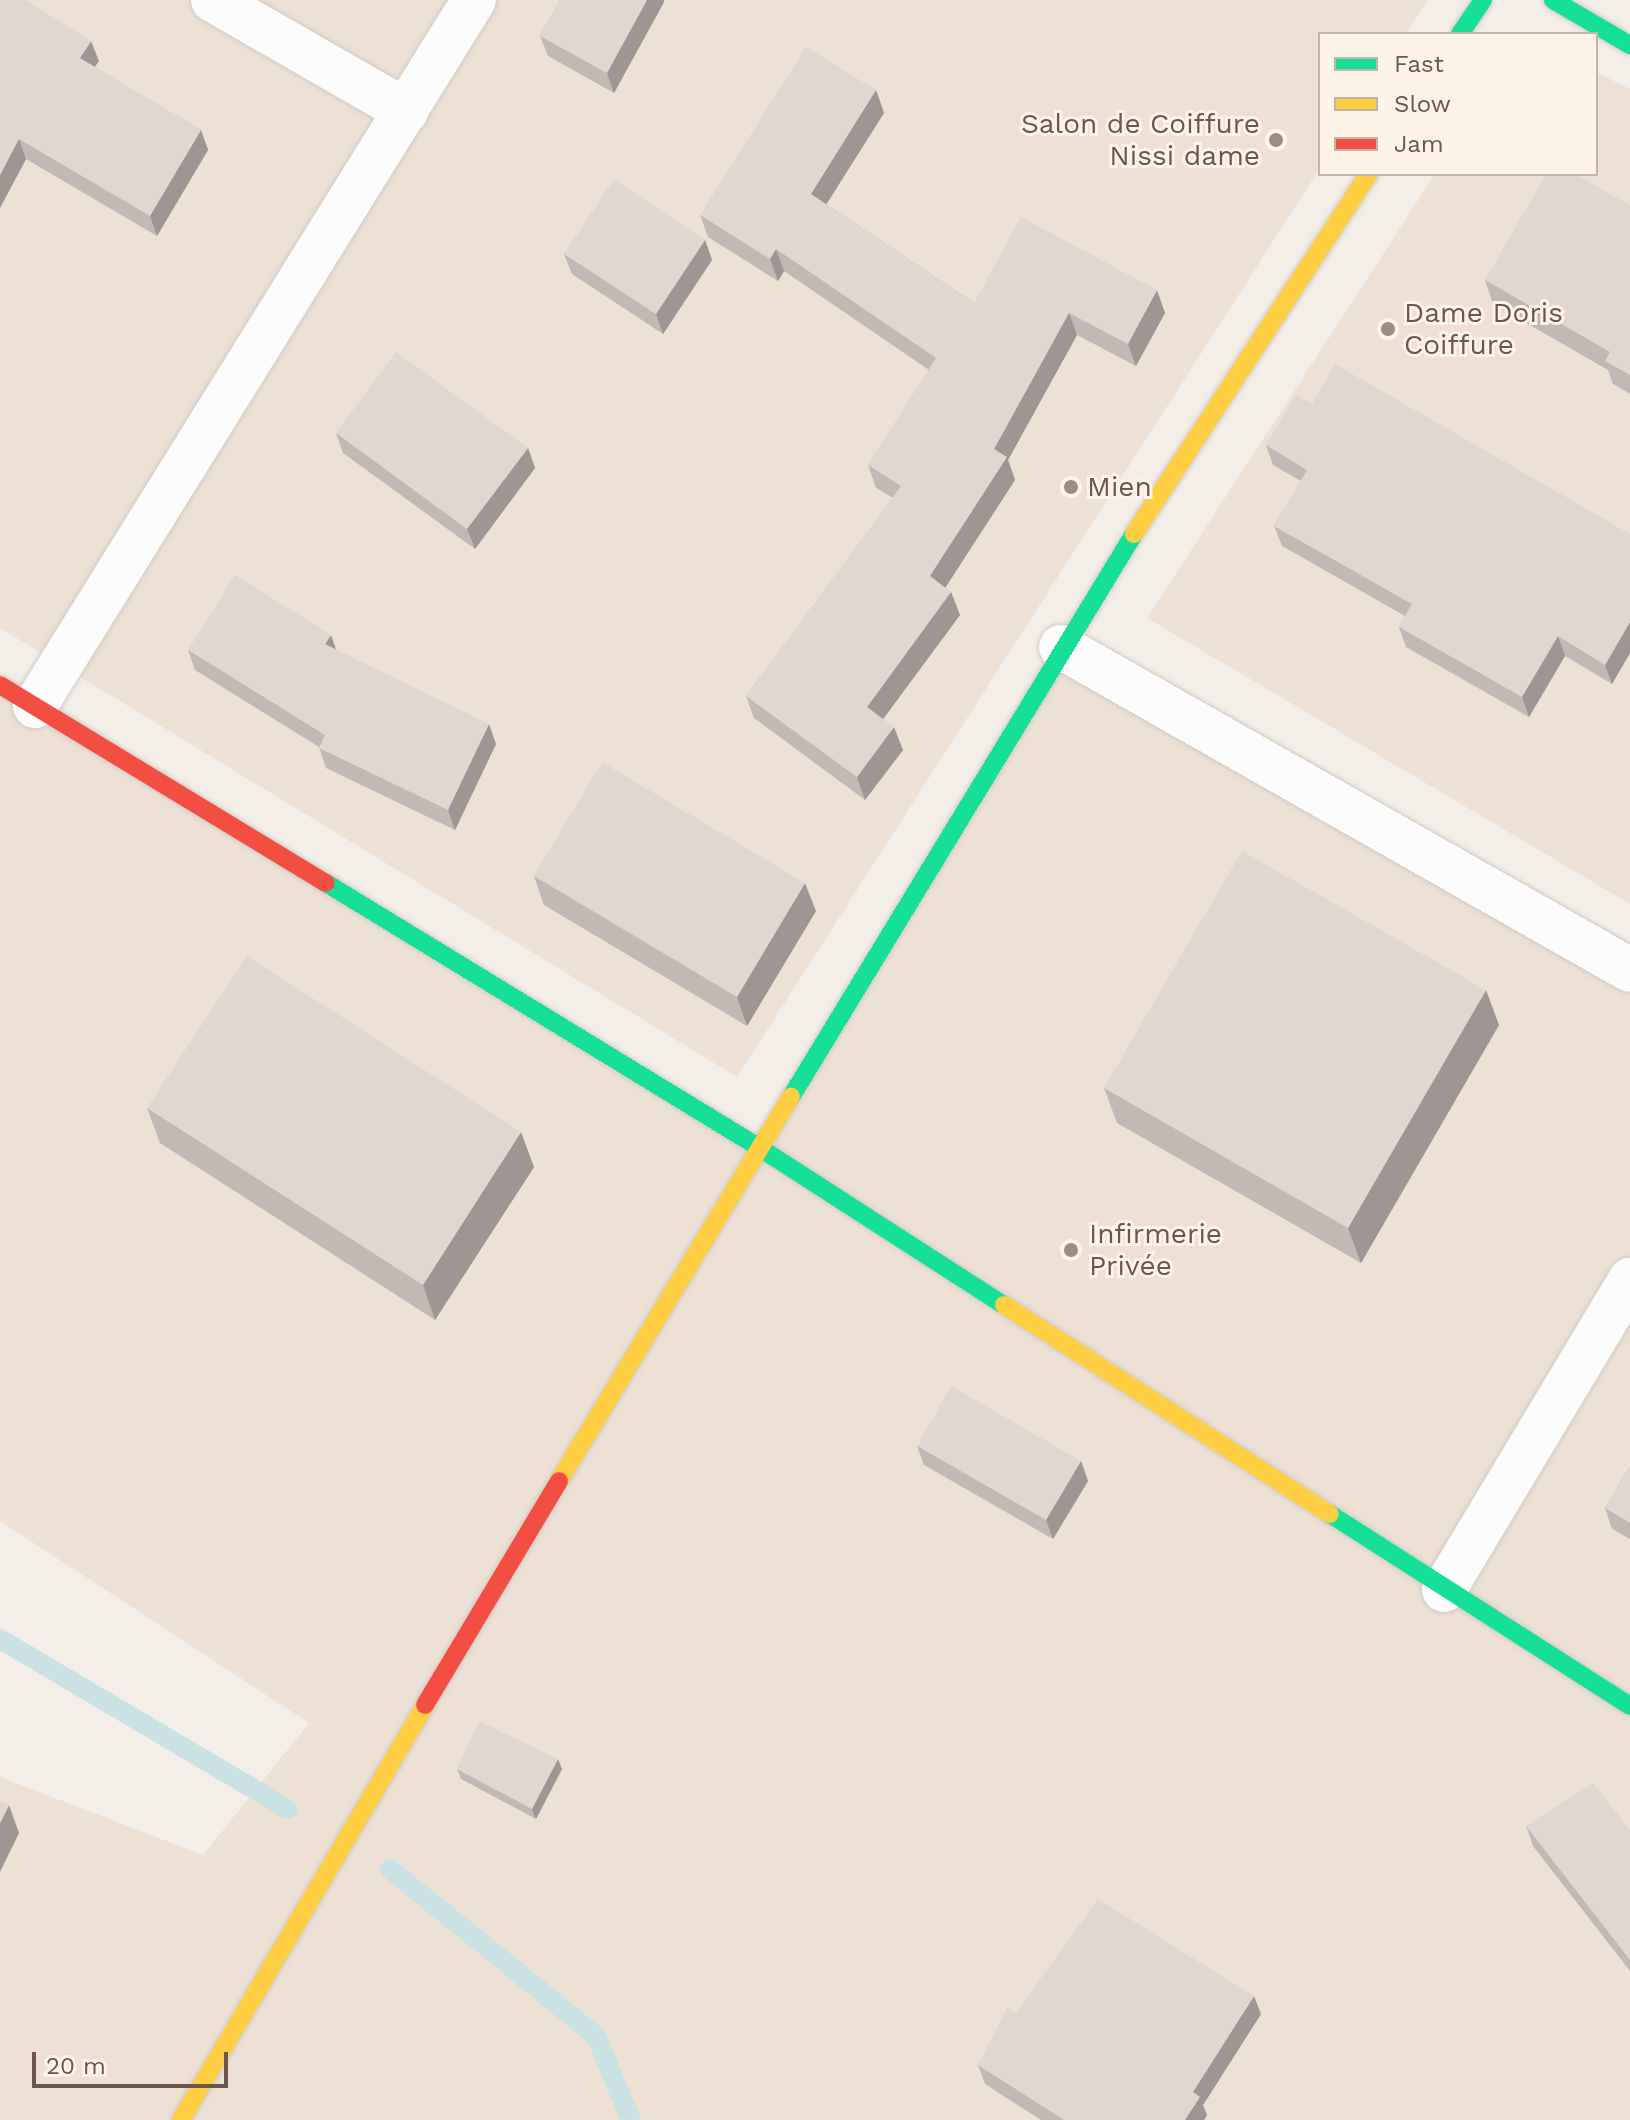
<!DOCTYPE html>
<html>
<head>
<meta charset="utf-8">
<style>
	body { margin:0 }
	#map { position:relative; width:1630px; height:2120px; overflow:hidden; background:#f4eee8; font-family:"Work Sans",sans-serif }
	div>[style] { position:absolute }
	.residential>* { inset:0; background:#ede1d5 }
	.stream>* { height:20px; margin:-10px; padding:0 10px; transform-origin:10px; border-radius:10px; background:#cae2e3 }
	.roads { filter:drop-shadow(0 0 2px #d2cbc4) drop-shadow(0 0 2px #d2cbc4) }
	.street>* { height:44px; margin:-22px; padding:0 22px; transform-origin:22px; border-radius:22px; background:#fdfcfc }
	.fast>* { height:18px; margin:-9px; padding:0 9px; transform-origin:9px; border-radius:9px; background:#16e098 }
	.slow>* { height:18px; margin:-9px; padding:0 9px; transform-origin:9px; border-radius:9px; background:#ffcf43 }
	.jam>* { height:18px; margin:-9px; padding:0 9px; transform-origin:9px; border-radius:9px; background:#f24e42 }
	.wall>* { inset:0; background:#c1b9b3 }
	.shaded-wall>* { inset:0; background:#9d9692 }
	.building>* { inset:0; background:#e0d7d0 }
	.dots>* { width:22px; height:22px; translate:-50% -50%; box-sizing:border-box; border:4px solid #fdf3e7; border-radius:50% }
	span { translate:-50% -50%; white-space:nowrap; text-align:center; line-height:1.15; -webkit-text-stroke:6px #fdf3e7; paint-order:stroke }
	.poi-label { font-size:28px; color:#6f564b }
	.right { translate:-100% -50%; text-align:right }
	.left { translate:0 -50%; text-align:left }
	.legend { position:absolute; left:1318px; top:32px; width:280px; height:144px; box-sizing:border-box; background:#fdf3e7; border:2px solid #c4b4a9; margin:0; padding:10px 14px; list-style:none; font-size:24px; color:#6f564b }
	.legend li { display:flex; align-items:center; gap:16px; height:40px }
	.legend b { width:40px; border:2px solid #c4b4a9 }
	.scale { position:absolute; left:32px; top:2052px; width:196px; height:36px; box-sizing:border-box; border:4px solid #6f564b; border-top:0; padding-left:10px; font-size:24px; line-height:28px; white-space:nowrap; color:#6f564b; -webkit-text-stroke:6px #fdf3e7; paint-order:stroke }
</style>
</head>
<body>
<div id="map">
	<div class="residential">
		<div style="clip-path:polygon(0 0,1428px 0,1406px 34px,1320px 34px,1320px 168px,737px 1077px,0 628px)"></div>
		<div style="clip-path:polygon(1596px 72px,1630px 89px,1630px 904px,1147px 618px,1435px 174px,1596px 174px)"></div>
		<div style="clip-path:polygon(1061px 647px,1630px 970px,1630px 2120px,0 2120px,0 1777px,203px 1855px,309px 1723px,0 1521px,0 685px,759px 1148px)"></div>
	</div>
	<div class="stream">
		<div style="left:0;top:1639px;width:334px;rotate:30.6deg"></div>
		<div style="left:390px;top:1869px;width:265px;rotate:39deg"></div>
		<div style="left:596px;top:2036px;width:91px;rotate:67.4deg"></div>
	</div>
	<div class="roads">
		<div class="street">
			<div style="left:213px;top:0;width:223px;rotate:29.9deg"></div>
			<div style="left:1061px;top:647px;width:654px;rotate:29.58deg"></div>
			<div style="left:35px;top:706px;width:831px;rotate:-58.13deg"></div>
			<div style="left:1444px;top:1590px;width:362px;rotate:-59deg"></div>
		</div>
		<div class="fast">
			<div style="left:1553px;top:0;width:89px;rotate:30.3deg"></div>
			<div style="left:1460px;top:34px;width:41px;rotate:-55.9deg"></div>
			<div style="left:326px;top:883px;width:509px;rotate:31.41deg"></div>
			<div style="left:760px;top:1148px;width:290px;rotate:32.8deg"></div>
			<div style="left:791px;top:1097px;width:659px;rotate:-58.65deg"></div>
			<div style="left:1330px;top:1514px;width:356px;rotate:32.6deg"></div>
		</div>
		<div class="slow">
			<div style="left:1134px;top:534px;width:430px;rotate:-56.9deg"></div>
			<div style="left:1004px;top:1305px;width:387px;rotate:32.7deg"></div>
			<div style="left:559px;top:1481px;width:449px;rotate:-58.9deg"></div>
			<div style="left:181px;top:2120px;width:481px;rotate:-59.5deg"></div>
		</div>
		<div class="jam">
			<div style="left:0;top:685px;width:381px;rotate:31.3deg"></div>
			<div style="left:425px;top:1705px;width:261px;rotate:-59.1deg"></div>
		</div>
	</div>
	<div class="wall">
		<div style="clip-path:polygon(0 0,99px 61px,94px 67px,201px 130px,208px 150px,157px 236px,26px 159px,0 208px)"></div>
		<div style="clip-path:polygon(560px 0,664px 0,664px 2px,614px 93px,548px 56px,540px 36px)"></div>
		<div style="clip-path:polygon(876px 90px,884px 113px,826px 204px,974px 303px,1165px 313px,1136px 366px,1077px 335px,1008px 460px,1015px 480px,945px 588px,951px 592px,960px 615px,883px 719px,903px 750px,865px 800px,754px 718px,746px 696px,893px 498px,876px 488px,868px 465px,929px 370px,784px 271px,778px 281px,708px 237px,700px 215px)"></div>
		<div style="clip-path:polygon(1630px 205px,1630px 394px,1613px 384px,1608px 370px,1493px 304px,1485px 280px)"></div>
		<div style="clip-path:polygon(705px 240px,712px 260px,663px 334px,572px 274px,564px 254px)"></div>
		<div style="clip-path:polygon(1312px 404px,1630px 534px,1630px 653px,1612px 684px,1565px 656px,1529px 717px,1406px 647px,1399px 627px,1405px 616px,1282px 546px,1274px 526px,1301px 481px,1273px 465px,1266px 445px)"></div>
		<div style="clip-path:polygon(336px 433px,528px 448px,535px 468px,475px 549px,343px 453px)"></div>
		<div style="clip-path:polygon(188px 650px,336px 650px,496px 744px,455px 830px,326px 768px,319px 747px,195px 670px)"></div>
		<div style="clip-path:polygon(534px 876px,816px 911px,747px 1026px,544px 905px)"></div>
		<div style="clip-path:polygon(1499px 1025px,1361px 1263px,1117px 1123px,1104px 1088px)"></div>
		<div style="clip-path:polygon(147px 1108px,534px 1167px,435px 1320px,160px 1143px)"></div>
		<div style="clip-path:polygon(917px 1446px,1081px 1461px,1088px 1481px,1053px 1539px,924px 1465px)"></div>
		<div style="clip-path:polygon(1630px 1466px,1630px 1539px,1612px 1529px,1605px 1508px)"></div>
		<div style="clip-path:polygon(457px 1769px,562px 1769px,536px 1819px,461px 1779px)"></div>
		<div style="clip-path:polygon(1526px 1826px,1630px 1830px,1630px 1971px,1533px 1846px)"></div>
		<div style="clip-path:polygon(1016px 2013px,1261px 2014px,1203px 2105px,1207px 2115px,1204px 2120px,1041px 2120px,985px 2084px,978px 2065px)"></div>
	</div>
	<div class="shaded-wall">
		<div style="clip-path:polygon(647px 0,664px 0,664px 2px,614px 93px,607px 73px)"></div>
		<div style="clip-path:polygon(91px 41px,99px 61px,87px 78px,80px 58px)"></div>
		<div style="clip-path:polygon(876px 90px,884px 113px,819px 216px,811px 194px)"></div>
		<div style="clip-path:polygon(201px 130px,208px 150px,157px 236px,150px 216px)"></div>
		<div style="clip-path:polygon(19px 139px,26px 159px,0 208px,0 175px)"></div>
		<div style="clip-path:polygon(705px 240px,712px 260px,663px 334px,656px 314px)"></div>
		<div style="clip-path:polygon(776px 249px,784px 271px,778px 281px,770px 259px)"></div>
		<div style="clip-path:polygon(1157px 290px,1165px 313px,1136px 366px,1128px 344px)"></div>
		<div style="clip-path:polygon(1069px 313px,1077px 335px,1008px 460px,1015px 480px,938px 599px,930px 576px,994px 449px)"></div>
		<div style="clip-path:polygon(528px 448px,535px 468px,475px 549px,467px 529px)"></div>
		<div style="clip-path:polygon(951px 592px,960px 615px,875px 730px,867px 707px)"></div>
		<div style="clip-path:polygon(1630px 622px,1630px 653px,1612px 684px,1605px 665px)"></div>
		<div style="clip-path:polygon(331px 635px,338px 655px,325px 644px)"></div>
		<div style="clip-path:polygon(1558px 636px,1565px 656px,1529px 717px,1522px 697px)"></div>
		<div style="clip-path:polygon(489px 724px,496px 744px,455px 830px,448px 810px)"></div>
		<div style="clip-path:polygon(894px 727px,903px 750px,865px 800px,857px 777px)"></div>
		<div style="clip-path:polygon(805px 883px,816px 911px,747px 1026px,737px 997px)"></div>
		<div style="clip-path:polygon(1486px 990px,1499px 1025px,1361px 1263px,1348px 1228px)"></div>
		<div style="clip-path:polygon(521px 1132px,534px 1167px,435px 1320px,423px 1285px)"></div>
		<div style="clip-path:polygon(1081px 1461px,1088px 1481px,1053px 1539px,1046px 1520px)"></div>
		<div style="clip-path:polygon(558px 1759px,562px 1769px,536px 1819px,532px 1809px)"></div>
		<div style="clip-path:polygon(9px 1805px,19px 1833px,0 1872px,0 1823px)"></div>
		<div style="clip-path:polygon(1254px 1996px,1261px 2014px,1203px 2105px,1207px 2115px,1204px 2120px,1185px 2120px,1193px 2092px)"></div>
	</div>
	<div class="building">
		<div style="clip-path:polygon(0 0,26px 0,91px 41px,80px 58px,201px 130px,150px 216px,19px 139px,0 175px)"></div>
		<div style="clip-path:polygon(560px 0,647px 0,607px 73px,540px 36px)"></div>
		<div style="clip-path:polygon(806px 47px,876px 90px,811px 194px,974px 303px,1021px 217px,1157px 290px,1128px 344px,1069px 313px,994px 449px,1007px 457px,930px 576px,951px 592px,867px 707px,894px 727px,857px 777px,746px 696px,901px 486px,868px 465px,936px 358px,776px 249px,770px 259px,700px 215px)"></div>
		<div style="clip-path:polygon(1546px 174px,1575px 174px,1630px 205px,1630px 375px,1605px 361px,1610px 352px,1485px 280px)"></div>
		<div style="clip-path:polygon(614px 179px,705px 240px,656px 314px,564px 254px)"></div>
		<div style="clip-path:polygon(396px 352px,528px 448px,467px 529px,336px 433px)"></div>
		<div style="clip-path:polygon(1335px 364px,1630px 534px,1630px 622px,1605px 665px,1558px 636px,1522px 697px,1399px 627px,1412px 604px,1274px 526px,1307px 470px,1266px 445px,1296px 395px,1312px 404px)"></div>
		<div style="clip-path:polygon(235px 575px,331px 635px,325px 644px,489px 724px,448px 810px,319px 748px,325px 735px,188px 650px)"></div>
		<div style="clip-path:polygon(602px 762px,805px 883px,737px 997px,534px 876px)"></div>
		<div style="clip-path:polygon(1242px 851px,1486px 990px,1348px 1228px,1104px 1088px)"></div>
		<div style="clip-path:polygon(247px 956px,521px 1132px,423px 1285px,147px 1108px)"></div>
		<div style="clip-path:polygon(951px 1386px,1081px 1461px,1046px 1520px,917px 1446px)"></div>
		<div style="clip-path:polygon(1630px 1466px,1630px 1523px,1605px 1508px)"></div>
		<div style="clip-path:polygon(479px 1721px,558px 1759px,532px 1809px,457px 1769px)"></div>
		<div style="clip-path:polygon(1593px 1783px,1630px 1830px,1630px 1960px,1526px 1826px)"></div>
		<div style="clip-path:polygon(0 1801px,9px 1805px,0 1823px)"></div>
		<div style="clip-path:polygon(1098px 1899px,1254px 1996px,1193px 2092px,1200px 2097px,1185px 2120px,1064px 2120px,978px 2065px,1007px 2008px,1016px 2013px)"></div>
	</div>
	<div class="dots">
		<div style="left:1276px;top:140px;background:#9e8b82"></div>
		<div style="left:1388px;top:329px;background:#9e8b82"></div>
		<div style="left:1071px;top:487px;background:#9e8b82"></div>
		<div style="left:1071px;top:1250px;background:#9e8b82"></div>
	</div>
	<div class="poi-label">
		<span class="right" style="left:1260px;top:140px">Salon de Coiffure<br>Nissi dame</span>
		<span class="left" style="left:1404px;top:329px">Dame Doris<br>Coiffure</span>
		<span class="left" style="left:1087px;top:487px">Mien</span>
		<span class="left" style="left:1089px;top:1250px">Infirmerie<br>Privée</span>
	</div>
	<ul class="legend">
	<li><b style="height:10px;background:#16e098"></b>Fast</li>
	<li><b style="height:10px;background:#ffcf43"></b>Slow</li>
	<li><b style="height:10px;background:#f24e42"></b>Jam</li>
	</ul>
	<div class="scale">20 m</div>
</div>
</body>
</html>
